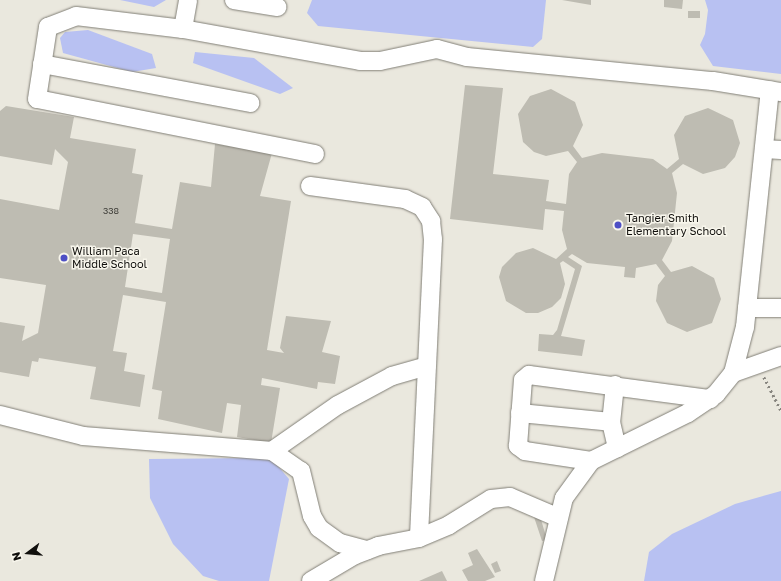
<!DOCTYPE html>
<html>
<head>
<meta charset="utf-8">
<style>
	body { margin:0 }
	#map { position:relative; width:781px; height:581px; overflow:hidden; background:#eae8de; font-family:"Golos Text",sans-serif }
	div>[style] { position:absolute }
	.green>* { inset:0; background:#b8c1f2 }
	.building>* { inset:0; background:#bebcb2 }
	.path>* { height:2.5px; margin-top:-1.25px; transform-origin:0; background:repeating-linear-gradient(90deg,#87857f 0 2px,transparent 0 5px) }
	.roads { filter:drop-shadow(0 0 1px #817f76) drop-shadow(0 0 1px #817f76) }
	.minor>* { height:18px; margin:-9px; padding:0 9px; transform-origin:9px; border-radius:9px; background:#fff }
	.dots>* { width:11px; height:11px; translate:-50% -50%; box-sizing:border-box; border:2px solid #f8f6ec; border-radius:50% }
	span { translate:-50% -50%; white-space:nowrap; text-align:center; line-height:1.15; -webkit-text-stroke:3px #f8f6ec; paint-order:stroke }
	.number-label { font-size:9px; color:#3c3b36 }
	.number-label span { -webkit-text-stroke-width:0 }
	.poi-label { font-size:11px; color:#11100d }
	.left { translate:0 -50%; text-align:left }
	.north { position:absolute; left:8px; top:533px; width:40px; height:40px; -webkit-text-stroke:3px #f8f6ec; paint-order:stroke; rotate:254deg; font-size:11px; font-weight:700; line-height:16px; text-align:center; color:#11100d }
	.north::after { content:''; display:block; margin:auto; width:14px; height:18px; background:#11100d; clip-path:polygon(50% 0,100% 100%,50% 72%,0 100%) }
</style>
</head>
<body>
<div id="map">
	<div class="green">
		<div style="clip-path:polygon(120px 0,166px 0,154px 7px)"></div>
		<div style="clip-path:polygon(312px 0,546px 0,542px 39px,533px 47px,318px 26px,307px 13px)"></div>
		<div style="clip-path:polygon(705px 0,781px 0,781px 74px,713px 66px,700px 45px,705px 34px,708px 10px)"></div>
		<div style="clip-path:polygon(88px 30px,152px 54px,156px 68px,132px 72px,63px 53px,60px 38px,65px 32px)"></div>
		<div style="clip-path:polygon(195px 52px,254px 58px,293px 88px,280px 94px,193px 63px)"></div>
		<div style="clip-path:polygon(271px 458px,289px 479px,269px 581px,219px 581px,203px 576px,173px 544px,150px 498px,149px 459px)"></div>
		<div style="clip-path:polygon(781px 491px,781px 581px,644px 581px,649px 552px,672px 534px,735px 504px)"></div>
	</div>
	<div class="building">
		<div style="clip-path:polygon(562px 0,591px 0,591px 5px)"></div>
		<div style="clip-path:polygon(664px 0,683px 0,682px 9px,664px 7px)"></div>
		<div style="clip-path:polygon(688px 11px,700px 11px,700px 18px,688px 18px)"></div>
		<div style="clip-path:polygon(465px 85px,503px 88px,493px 174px,549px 180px,546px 201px,566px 204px,569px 174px,577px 162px,568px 151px,546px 156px,534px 152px,523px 142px,518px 114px,530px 96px,551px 89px,575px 102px,583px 125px,573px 146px,582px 158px,602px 153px,653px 159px,667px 169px,679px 159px,674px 135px,685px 116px,708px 108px,733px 120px,740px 143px,735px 157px,725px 168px,703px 174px,683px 164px,672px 173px,677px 193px,672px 241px,662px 260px,671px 272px,692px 266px,714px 278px,721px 299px,712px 323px,687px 332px,667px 323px,656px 301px,658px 285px,665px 276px,656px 264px,636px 268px,635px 278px,624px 277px,625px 267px,587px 263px,572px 254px,568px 257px,582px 266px,561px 336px,585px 340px,582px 356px,538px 351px,539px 334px,553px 335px,557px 330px,575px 269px,563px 261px,560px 263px,565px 284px,561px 298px,552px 307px,538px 313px,526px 313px,506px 301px,499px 277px,502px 267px,516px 253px,533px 248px,556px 259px,567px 249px,562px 230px,564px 211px,545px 209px,543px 230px,450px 219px)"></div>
		<div style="clip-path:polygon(evenodd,6px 106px,74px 117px,70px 138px,136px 149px,132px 173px,143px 175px,135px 223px,172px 229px,180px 182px,211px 187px,215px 144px,272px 153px,260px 196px,291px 201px,267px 350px,284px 353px,280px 348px,286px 316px,331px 321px,322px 352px,340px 356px,335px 384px,318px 382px,317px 389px,262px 378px,261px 385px,280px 388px,271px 443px,237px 437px,241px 405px,227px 403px,222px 433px,158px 419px,162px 391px,152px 389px,166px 302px,123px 295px,113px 351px,127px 353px,124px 371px,145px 375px,140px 407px,90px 399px,96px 367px,39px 358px,38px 362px,32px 361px,29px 377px,0 372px,0 322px,25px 326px,22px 341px,38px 333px,46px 285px,0 278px,0 199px,59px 210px,68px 162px,55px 149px,52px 165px,0 156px,0 111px,6px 106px,133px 234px,170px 239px,162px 293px,125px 287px,133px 234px)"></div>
		<div style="clip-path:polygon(540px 516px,547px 540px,542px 541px,534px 517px)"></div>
		<div style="clip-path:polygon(477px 549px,495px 577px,485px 581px,468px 581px,462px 570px,473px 565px,468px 553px)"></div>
		<div style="clip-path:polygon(497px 561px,501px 571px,495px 573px,491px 564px)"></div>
		<div style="clip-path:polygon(442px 571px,447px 581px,419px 581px)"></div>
	</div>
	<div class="path">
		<div style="left:764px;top:377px;width:37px;rotate:63deg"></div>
	</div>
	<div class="roads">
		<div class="minor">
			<div style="left:234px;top:0;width:44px;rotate:9.2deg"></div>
			<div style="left:183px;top:29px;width:29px;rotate:-80deg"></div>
			<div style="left:42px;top:64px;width:212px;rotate:10.6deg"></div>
			<div style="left:764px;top:149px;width:17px;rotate:3deg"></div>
			<div style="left:315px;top:154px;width:283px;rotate:-168.8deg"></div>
			<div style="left:37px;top:99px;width:73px;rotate:-81.3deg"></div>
			<div style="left:48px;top:27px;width:30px;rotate:-21deg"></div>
			<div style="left:76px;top:16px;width:108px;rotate:6.9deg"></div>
			<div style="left:183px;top:29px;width:180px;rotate:10.2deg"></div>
			<div style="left:360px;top:61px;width:20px"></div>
			<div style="left:380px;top:61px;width:58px;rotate:-11.9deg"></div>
			<div style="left:437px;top:49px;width:31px;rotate:15deg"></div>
			<div style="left:467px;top:57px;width:247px;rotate:5.6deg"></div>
			<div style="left:713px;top:81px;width:69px;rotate:9.2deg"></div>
			<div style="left:310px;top:186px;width:96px;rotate:7.8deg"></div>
			<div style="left:405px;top:199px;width:19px;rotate:25deg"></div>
			<div style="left:422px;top:207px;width:17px;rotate:57deg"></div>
			<div style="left:431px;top:221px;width:18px;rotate:84deg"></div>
			<div style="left:433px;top:239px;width:299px;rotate:92.7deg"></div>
			<div style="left:747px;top:308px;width:34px"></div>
			<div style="left:733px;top:373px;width:48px;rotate:-75.4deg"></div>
			<div style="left:745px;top:327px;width:238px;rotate:-84deg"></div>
			<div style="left:615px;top:385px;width:37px;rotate:96deg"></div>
			<div style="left:611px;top:422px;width:27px;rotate:77deg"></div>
			<div style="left:520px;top:413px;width:91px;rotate:5.6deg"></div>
			<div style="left:0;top:415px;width:86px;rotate:14.2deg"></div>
			<div style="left:83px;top:436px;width:190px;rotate:4.5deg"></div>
			<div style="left:272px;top:451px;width:35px;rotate:35deg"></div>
			<div style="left:301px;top:471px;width:46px;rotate:76.3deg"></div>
			<div style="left:312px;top:516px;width:14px;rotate:60deg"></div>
			<div style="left:319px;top:528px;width:26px;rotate:36deg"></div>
			<div style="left:340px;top:543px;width:28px;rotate:15deg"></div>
			<div style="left:272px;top:451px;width:80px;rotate:-34.9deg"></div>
			<div style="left:338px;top:405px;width:61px;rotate:-28.2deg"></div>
			<div style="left:392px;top:376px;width:36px;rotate:-16deg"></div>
			<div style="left:591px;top:461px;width:67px;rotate:-171.4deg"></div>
			<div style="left:525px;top:451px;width:9px;rotate:-144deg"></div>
			<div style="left:518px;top:446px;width:66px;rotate:-85.7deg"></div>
			<div style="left:523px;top:380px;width:8px;rotate:-40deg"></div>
			<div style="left:529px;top:375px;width:183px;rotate:7.6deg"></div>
			<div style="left:311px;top:581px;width:51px;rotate:-30.6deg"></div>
			<div style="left:355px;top:555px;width:25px;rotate:-21deg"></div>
			<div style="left:378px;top:546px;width:42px;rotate:-11deg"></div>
			<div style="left:419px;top:538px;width:33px;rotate:-23deg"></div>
			<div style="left:449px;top:525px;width:49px;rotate:-31.8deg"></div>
			<div style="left:491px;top:499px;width:19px;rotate:-6deg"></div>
			<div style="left:510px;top:497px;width:53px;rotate:23.2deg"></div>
			<div style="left:544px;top:581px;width:85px;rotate:-76.5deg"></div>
			<div style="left:564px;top:498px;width:46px;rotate:-53.9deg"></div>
			<div style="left:591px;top:461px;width:108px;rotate:-26.3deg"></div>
			<div style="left:688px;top:413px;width:34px;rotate:-34deg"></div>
			<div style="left:716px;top:394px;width:27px;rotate:-51deg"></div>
			<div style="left:733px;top:373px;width:51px;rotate:-19.5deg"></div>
		</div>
	</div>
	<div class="dots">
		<div style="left:618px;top:225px;background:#4e4fc5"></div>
		<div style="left:64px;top:258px;background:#4e4fc5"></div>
	</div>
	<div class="number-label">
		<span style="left:111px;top:211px">338</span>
	</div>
	<div class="poi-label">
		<span class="left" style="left:626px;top:225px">Tangier Smith<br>Elementary School</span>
		<span class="left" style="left:72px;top:258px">William Paca<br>Middle School</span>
	</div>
	<div class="north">N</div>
</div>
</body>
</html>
